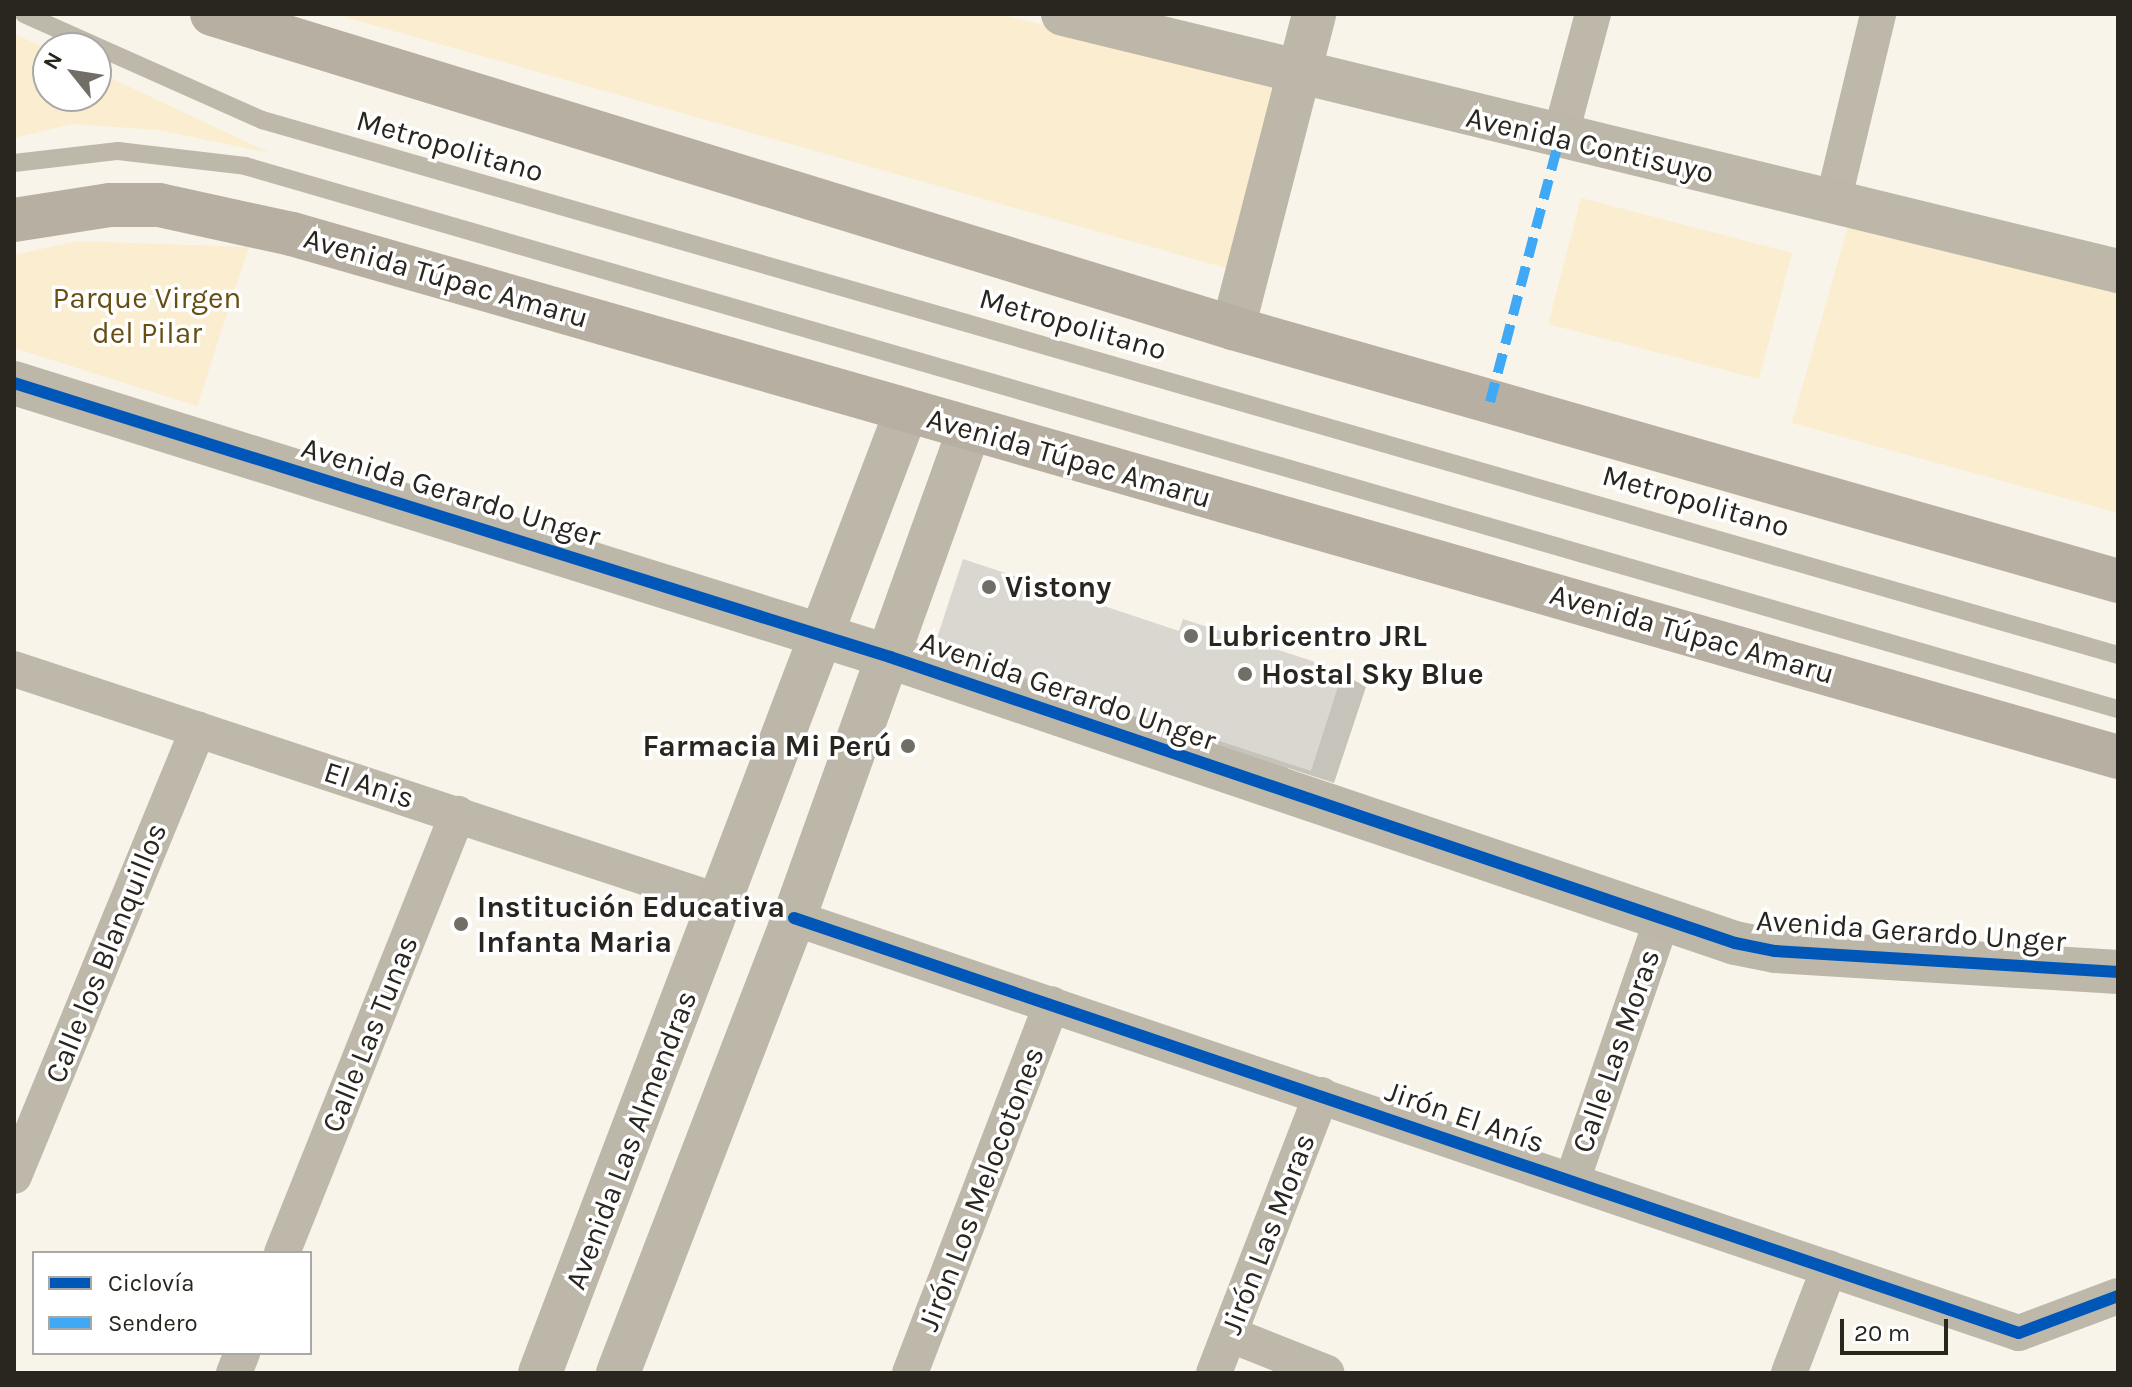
<!DOCTYPE html>
<html>
<head>
<meta charset="utf-8">
<style>
	body { margin:0 }
	#map { position:relative; width:2132px; height:1387px; overflow:hidden; background:#f8f4ea; font-family:Karla,sans-serif }
	div>[style] { position:absolute }
	.green>* { inset:0; background:#fbedcf }
	.shadow>* { inset:0; background:#0003 }
	.building>* { inset:0; background:#dad7d0 }
	.lane>* { height:18px; margin:-9px; padding:0 9px; transform-origin:9px; border-radius:9px; background:#beb8ab }
	.street>* { height:36px; margin:-18px; padding:0 18px; transform-origin:18px; border-radius:18px; background:#beb8ab }
	.secondary>* { height:44px; margin:-22px; padding:0 22px; transform-origin:22px; border-radius:22px; background:#bcb7a8 }
	.primary>* { height:44px; margin:-22px; padding:0 22px; transform-origin:22px; border-radius:22px; background:#b7b0a2 }
	.quiet>* { height:10px; margin-top:-5px; transform-origin:0; background:repeating-linear-gradient(90deg,#3fa9f5 0 20px,transparent 0 30px) }
	.cycleway>* { height:12px; margin:-6px; padding:0 6px; transform-origin:6px; border-radius:6px; background:#0057b8 }
	.dots>* { width:22px; height:22px; translate:-50% -50%; box-sizing:border-box; border:4px solid #fff; border-radius:50% }
	span { translate:-50% -50%; white-space:nowrap; text-align:center; line-height:1.15; -webkit-text-stroke:7px #fff; paint-order:stroke }
	.street-label { font-size:30px; color:#292620 }
	.park-label { font-size:30px; color:#674f13 }
	.poi-label { font-size:30px; color:#292620; font-weight:700 }
	.left { translate:0 -50%; text-align:left }
	.right { translate:-100% -50%; text-align:right }
	.frame { position:absolute; inset:0; border:16px solid #292620; pointer-events:none }
	.legend { position:absolute; left:32px; top:1251px; width:280px; height:104px; box-sizing:border-box; background:#fff; border:2px solid #a9a8a6; margin:0; padding:10px 14px; list-style:none; font-size:24px; color:#292620 }
	.legend li { display:flex; align-items:center; gap:16px; height:40px }
	.legend b { width:40px; border:2px solid #a9a8a6 }
	.north { position:absolute; left:32px; top:32px; width:80px; height:80px; box-sizing:border-box; background:#fff; border:2px solid #a9a8a6; border-radius:50%; rotate:300deg; font-size:22px; font-weight:700; line-height:32px; text-align:center; color:#292620 }
	.north::after { content:''; display:block; margin:auto; width:28px; height:36px; background:#716e67; clip-path:polygon(50% 0,100% 100%,50% 72%,0 100%) }
	.scale { position:absolute; left:1840px; top:1319px; width:108px; height:36px; box-sizing:border-box; border:4px solid #292620; border-top:0; padding-left:10px; font-size:24px; line-height:28px; white-space:nowrap; color:#292620; -webkit-text-stroke:6px #fff; paint-order:stroke }
</style>
</head>
<body>
<div id="map">
	<div class="green">
		<div style="clip-path:polygon(334px 14px,999px 14px,1276px 82px,1226px 268px)"></div>
		<div style="clip-path:polygon(14px 34px,48px 49px,48px 96px,96px 96px,96px 71px,270px 153px,158px 130px,72px 124px,14px 138px)"></div>
		<div style="clip-path:polygon(1581px 198px,1792px 253px,1759px 379px,1548px 324px)"></div>
		<div style="clip-path:polygon(1848px 226px,2118px 291px,2118px 513px,1792px 423px)"></div>
		<div style="clip-path:polygon(77px 241px,249px 247px,197px 406px,14px 348px,14px 255px)"></div>
	</div>
	<div class="shadow">
		<div style="clip-path:polygon(1185px 621px,1342px 673px,1366px 687px,1334px 783px,1288px 768px,1287px 772px,960px 659px,936px 646px,1181px 633px)"></div>
	</div>
	<div class="building">
		<div style="clip-path:polygon(963px 559px,1179px 631px,1183px 619px,1343px 671px,1311px 771px,1140px 715px,1134px 719px,1105px 709px,1100px 702px,934px 647px)"></div>
	</div>
	<div class="lane">
		<div style="left:24px;top:14px;width:261px;rotate:24deg"></div>
		<div style="left:262px;top:120px;width:1932px;rotate:16.08deg"></div>
		<div style="left:14px;top:163px;width:105px;rotate:-6.6deg"></div>
		<div style="left:118px;top:151px;width:128px;rotate:6.7deg"></div>
		<div style="left:245px;top:166px;width:1950px;rotate:16.17deg"></div>
	</div>
	<div class="street">
		<div style="left:1560px;top:137px;width:127px;rotate:-75deg"></div>
		<div style="left:1833px;top:202px;width:193px;rotate:-76.5deg"></div>
		<div style="left:14px;top:669px;width:747px;rotate:18.27deg"></div>
		<div style="left:794px;top:918px;width:1293px;rotate:18.72deg"></div>
		<div style="left:2019px;top:1333px;width:106px;rotate:-20.5deg"></div>
		<div style="left:14px;top:1176px;width:483px;rotate:-67.6deg"></div>
		<div style="left:1572px;top:1181px;width:274px;rotate:-71deg"></div>
		<div style="left:282px;top:1253px;width:473px;rotate:-68.2deg"></div>
		<div style="left:1229px;top:1334px;width:105px;rotate:21.7deg"></div>
		<div style="left:234px;top:1373px;width:22px;rotate:-68deg"></div>
		<div style="left:910px;top:1373px;width:395px;rotate:-69deg"></div>
		<div style="left:1214px;top:1373px;width:298px;rotate:-68.9deg"></div>
		<div style="left:1789px;top:1373px;width:112px;rotate:-69.1deg"></div>
	</div>
	<div class="secondary">
		<div style="left:1063px;top:14px;width:1086px;rotate:13.69deg"></div>
		<div style="left:1233px;top:328px;width:324px;rotate:-75.5deg"></div>
		<div style="left:14px;top:383px;width:918px;rotate:17.37deg"></div>
		<div style="left:890px;top:657px;width:892px;rotate:18.7deg"></div>
		<div style="left:1735px;top:943px;width:41px;rotate:11.3deg"></div>
		<div style="left:1775px;top:951px;width:344px;rotate:3.5deg"></div>
		<div style="left:540px;top:1373px;width:1028px;rotate:-69.15deg"></div>
		<div style="left:618px;top:1373px;width:488px;rotate:-68.9deg"></div>
		<div style="left:794px;top:918px;width:518px;rotate:-70.27deg"></div>
	</div>
	<div class="primary">
		<div style="left:212px;top:14px;width:1068px;rotate:17.09deg"></div>
		<div style="left:1233px;top:328px;width:920px;rotate:15.95deg"></div>
		<div style="left:14px;top:220px;width:97px;rotate:-8.9deg"></div>
		<div style="left:110px;top:205px;width:49px"></div>
		<div style="left:159px;top:205px;width:136px;rotate:12.3deg"></div>
		<div style="left:292px;top:234px;width:1899px;rotate:15.98deg"></div>
	</div>
	<div class="quiet">
		<div style="left:1490px;top:402px;width:274px;rotate:-75.2deg"></div>
	</div>
	<div class="cycleway">
		<div style="left:14px;top:383px;width:918px;rotate:17.37deg"></div>
		<div style="left:890px;top:657px;width:892px;rotate:18.7deg"></div>
		<div style="left:1735px;top:943px;width:41px;rotate:11.3deg"></div>
		<div style="left:1775px;top:951px;width:344px;rotate:3.5deg"></div>
		<div style="left:794px;top:918px;width:1293px;rotate:18.72deg"></div>
		<div style="left:2019px;top:1333px;width:106px;rotate:-20.5deg"></div>
	</div>
	<div class="dots">
		<div style="left:989px;top:587px;background:#716e67"></div>
		<div style="left:1191px;top:636px;background:#716e67"></div>
		<div style="left:1245px;top:674px;background:#716e67"></div>
		<div style="left:908px;top:746px;background:#716e67"></div>
		<div style="left:461px;top:924px;background:#716e67"></div>
	</div>
	<div class="street-label">
		<span style="left:1590px;top:145px;rotate:13deg">Avenida Contisuyo</span>
		<span style="left:450px;top:146px;rotate:16deg">Metropolitano</span>
		<span style="left:446px;top:278px;rotate:16deg">Avenida Túpac Amaru</span>
		<span style="left:1073px;top:324px;rotate:16deg">Metropolitano</span>
		<span style="left:1069px;top:458px;rotate:16deg">Avenida Túpac Amaru</span>
		<span style="left:451px;top:492px;rotate:17deg">Avenida Gerardo Unger</span>
		<span style="left:1696px;top:501px;rotate:16deg">Metropolitano</span>
		<span style="left:1692px;top:634px;rotate:16deg">Avenida Túpac Amaru</span>
		<span style="left:1068px;top:691px;rotate:19deg">Avenida Gerardo Unger</span>
		<span style="left:369px;top:785px;rotate:18deg">El Anis</span>
		<span style="left:1911px;top:931px;rotate:4deg">Avenida Gerardo Unger</span>
		<span style="left:106px;top:953px;rotate:-68deg">Calle los Blanquillos</span>
		<span style="left:370px;top:1034px;rotate:-68deg">Calle Las Tunas</span>
		<span style="left:1616px;top:1051px;rotate:-71deg">Calle Las Moras</span>
		<span style="left:1465px;top:1117px;rotate:19deg">Jirón El Anís</span>
		<span style="left:631px;top:1140px;rotate:-69deg">Avenida Las Almendras</span>
		<span style="left:981px;top:1189px;rotate:-69deg">Jirón Los Melocotones</span>
		<span style="left:1268px;top:1234px;rotate:-69deg">Jirón Las Moras</span>
	</div>
	<div class="park-label">
		<span style="left:147px;top:315px">Parque Virgen<br>del Pilar</span>
	</div>
	<div class="poi-label">
		<span class="left" style="left:1005px;top:587px">Vistony</span>
		<span class="left" style="left:1207px;top:636px">Lubricentro JRL</span>
		<span class="left" style="left:1261px;top:674px">Hostal Sky Blue</span>
		<span class="right" style="left:892px;top:746px">Farmacia Mi Perú</span>
		<span class="left" style="left:477px;top:924px">Institución Educativa<br>Infanta Maria</span>
	</div>
	<div class="frame"></div>
	<ul class="legend">
	<li><b style="height:10px;background:#0057b8"></b>Ciclovía</li>
	<li><b style="height:10px;background:#3fa9f5"></b>Sendero</li>
	</ul>
	<div class="north">N</div>
	<div class="scale">20 m</div>
</div>
</body>
</html>
